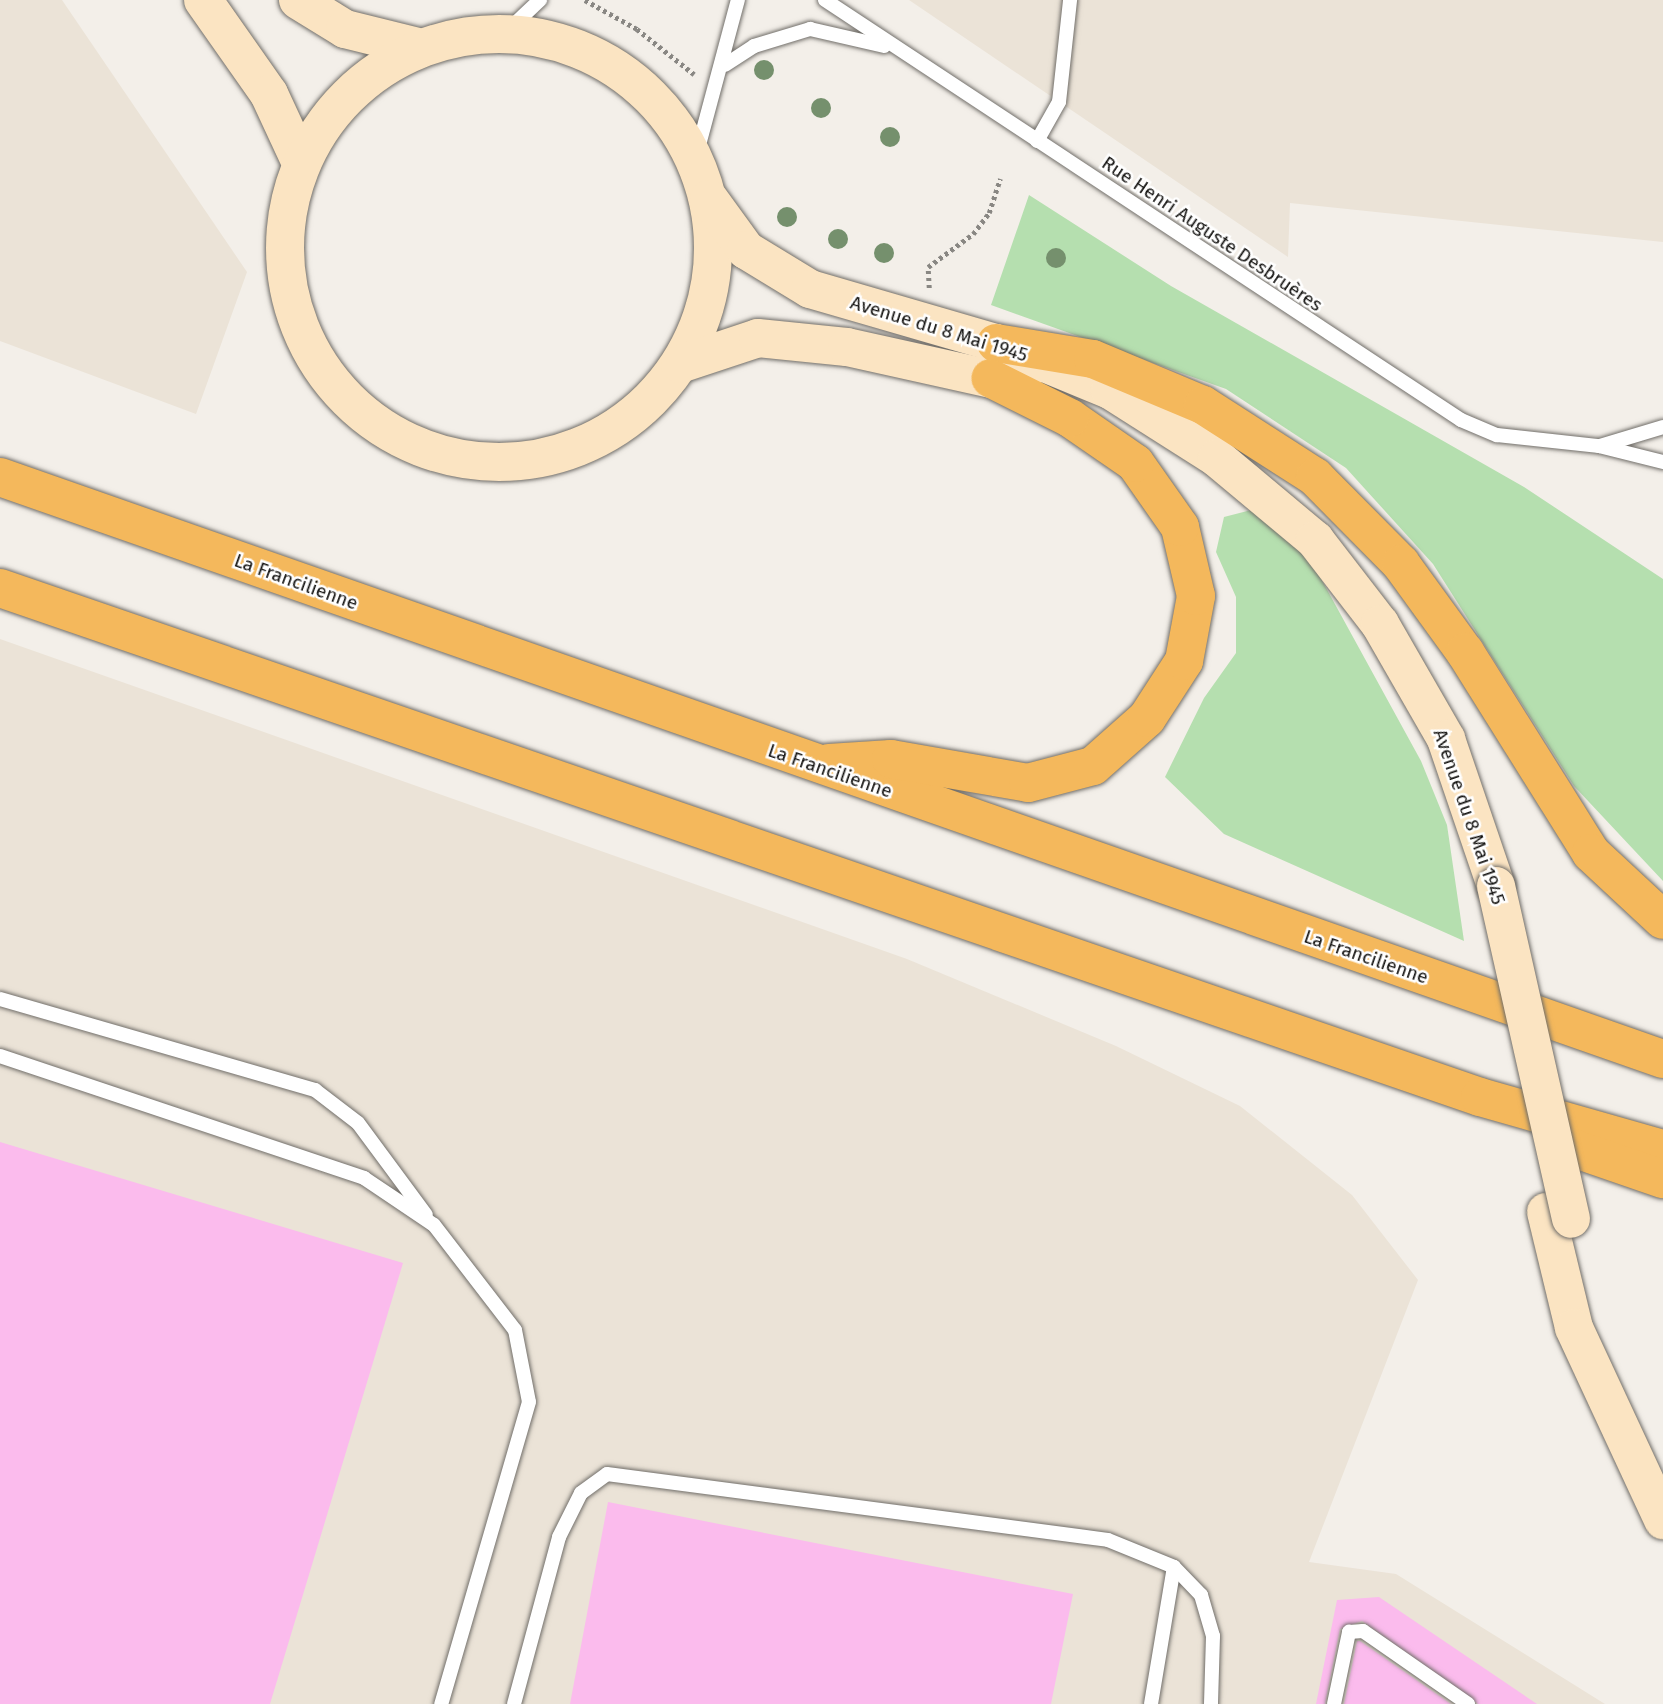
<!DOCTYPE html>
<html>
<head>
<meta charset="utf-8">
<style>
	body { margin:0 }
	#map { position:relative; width:1663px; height:1704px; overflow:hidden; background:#f3efe9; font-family:"Fira Sans",sans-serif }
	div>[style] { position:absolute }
	.built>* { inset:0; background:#ebe3d7 }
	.green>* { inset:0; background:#b5dfaf }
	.building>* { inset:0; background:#fbbbed }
	.path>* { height:4.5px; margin-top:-2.25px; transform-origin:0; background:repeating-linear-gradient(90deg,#898783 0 3.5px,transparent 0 7px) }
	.roads { filter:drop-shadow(0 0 2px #716e69) drop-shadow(0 0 2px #716e69) }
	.service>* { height:14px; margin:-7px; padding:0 7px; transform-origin:7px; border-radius:7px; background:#fff }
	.secondary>* { height:38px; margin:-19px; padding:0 19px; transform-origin:19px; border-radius:19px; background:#fbe4c2 }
	.secondary>.ring { margin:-19px; padding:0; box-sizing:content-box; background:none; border:38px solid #fbe4c2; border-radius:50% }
	.trunk>* { height:38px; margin:-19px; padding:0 19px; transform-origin:19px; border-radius:19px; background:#f4b85c }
	.bridges { filter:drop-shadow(0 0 2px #716e69) drop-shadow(0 0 2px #716e69) }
	.secondary-bridge>* { height:38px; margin:-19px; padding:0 19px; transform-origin:19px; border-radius:19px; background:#fbe4c2 }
	.trees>* { width:20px; height:20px; margin:-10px; border-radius:50%; background:#75906d }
	span { translate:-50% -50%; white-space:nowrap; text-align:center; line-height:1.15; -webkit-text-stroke:5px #fff; paint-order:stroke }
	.street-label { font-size:19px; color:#131210 }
</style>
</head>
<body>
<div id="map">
	<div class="built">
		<div style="clip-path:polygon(0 0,62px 0,247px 272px,196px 414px,0 341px)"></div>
		<div style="clip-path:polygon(909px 0,1663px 0,1663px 242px,1290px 203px,1288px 257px)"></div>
		<div style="clip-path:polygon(0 639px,907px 959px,1116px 1046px,1240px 1106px,1352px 1195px,1418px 1280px,1309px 1562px,1396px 1574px,1605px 1704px,0 1704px)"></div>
	</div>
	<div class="green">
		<div style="clip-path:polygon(1029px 195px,1171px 286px,1524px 487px,1663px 579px,1663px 881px,1574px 786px,1433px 564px,1346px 468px,1226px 389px,991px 305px)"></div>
		<div style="clip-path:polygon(1255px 509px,1308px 555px,1421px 761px,1447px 825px,1464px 941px,1224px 834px,1165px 777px,1204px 698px,1236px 653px,1236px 597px,1216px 552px,1224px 517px)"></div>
	</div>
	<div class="building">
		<div style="clip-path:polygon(0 1142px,403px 1263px,270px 1704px,0 1704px)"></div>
		<div style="clip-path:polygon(608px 1502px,1073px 1594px,1051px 1704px,570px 1704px)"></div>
		<div style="clip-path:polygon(1379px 1597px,1537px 1704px,1478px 1704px,1362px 1621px,1340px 1629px,1325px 1704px,1316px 1704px,1337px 1600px)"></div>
		<div style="clip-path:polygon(1357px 1641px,1360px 1641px,1451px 1704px,1344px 1704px)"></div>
	</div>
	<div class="path">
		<div style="left:585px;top:0;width:60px;rotate:29.1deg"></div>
		<div style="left:637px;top:29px;width:73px;rotate:38.3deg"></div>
		<div style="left:929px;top:288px;width:21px;rotate:-93deg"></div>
		<div style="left:928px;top:267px;width:56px;rotate:-36.3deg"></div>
		<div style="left:973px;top:234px;width:26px;rotate:-53deg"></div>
		<div style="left:989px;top:213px;width:36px;rotate:-72deg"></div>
	</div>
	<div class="roads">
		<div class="service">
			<div style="left:825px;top:0;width:762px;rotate:33.44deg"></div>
			<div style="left:1461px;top:420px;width:39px;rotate:23deg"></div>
			<div style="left:1497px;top:435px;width:103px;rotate:6.2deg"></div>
			<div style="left:1599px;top:446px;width:66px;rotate:14deg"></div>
			<div style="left:506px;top:32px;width:47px;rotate:-43.3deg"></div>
			<div style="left:725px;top:65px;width:35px;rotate:-33deg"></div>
			<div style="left:754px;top:46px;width:59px;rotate:-16.9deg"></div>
			<div style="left:810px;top:29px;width:76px;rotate:12.9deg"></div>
			<div style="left:1037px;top:141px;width:45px;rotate:-60.6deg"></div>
			<div style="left:1059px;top:102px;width:103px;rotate:-83.8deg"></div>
			<div style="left:695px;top:160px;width:166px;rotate:-75deg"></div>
			<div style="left:1600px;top:446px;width:66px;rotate:-16.8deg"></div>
			<div style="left:0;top:999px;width:328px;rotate:16.1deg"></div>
			<div style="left:315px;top:1090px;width:54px;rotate:37.5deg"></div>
			<div style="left:358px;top:1123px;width:114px;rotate:53.5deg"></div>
			<div style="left:0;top:1056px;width:384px;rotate:18.5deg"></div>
			<div style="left:364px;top:1178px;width:84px;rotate:33.9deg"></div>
			<div style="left:434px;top:1225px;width:133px;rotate:52.4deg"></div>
			<div style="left:515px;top:1330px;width:73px;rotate:79deg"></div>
			<div style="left:529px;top:1402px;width:315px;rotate:106.2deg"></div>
			<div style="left:514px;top:1704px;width:173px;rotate:-74.9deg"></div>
			<div style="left:559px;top:1537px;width:49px;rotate:-63.4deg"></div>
			<div style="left:581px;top:1493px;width:32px;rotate:-36deg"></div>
			<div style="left:607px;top:1474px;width:505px;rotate:7.5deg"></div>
			<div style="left:1108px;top:1540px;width:71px;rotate:22.2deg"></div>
			<div style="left:1174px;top:1567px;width:39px;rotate:46deg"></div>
			<div style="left:1201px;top:1595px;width:43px;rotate:73.7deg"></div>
			<div style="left:1213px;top:1636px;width:68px;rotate:91.7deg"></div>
			<div style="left:1151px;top:1704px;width:139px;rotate:-80.5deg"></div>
			<div style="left:1334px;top:1704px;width:74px;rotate:-78.2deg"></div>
			<div style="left:1349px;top:1632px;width:14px;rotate:-4deg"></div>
			<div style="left:1363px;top:1631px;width:128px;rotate:34.8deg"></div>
		</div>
		<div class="secondary">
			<div style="left:203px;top:0;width:115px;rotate:54.9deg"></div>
			<div style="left:269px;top:94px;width:76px;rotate:65.1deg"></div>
			<div style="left:298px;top:0;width:55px;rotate:31.7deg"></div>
			<div style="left:345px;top:29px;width:75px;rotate:13.9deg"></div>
			<div class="ring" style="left:285px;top:34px;width:390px;height:390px"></div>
			<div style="left:709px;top:199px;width:63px;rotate:54deg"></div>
			<div style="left:746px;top:250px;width:75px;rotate:31.4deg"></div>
			<div style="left:810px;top:289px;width:194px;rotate:16.2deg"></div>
			<div style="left:996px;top:343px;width:123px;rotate:22.4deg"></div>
			<div style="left:1110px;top:390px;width:127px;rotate:32.4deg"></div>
			<div style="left:1217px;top:458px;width:128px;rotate:39.9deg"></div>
			<div style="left:1315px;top:540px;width:106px;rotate:52.3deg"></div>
			<div style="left:1380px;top:624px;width:133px;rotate:60.1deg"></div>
			<div style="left:1446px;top:739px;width:155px;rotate:71.2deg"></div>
			<div style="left:680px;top:364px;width:82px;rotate:-18.4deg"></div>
			<div style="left:758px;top:338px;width:89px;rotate:5.8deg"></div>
			<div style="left:847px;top:347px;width:180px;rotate:12.5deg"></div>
			<div style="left:1546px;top:1212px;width:119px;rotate:76.4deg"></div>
			<div style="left:1574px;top:1328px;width:212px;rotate:65.1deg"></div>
		</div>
		<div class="trunk">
			<div style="left:996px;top:343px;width:98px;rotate:9.4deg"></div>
			<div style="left:1093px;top:359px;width:119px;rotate:22.7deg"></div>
			<div style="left:1203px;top:405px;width:133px;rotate:32.7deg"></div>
			<div style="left:1315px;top:477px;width:122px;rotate:45.3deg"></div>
			<div style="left:1401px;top:564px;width:109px;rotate:54deg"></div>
			<div style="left:1465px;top:652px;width:237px;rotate:57.9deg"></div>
			<div style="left:1591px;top:853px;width:98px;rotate:42.9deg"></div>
			<div style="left:0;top:477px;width:1762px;rotate:19.29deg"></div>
			<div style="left:0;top:588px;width:1565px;rotate:18.98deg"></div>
			<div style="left:1480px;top:1097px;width:190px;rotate:15.9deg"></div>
			<div style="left:829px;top:763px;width:62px;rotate:-3.7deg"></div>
			<div style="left:891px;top:759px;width:139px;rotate:9.9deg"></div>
			<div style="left:1028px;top:783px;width:67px;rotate:-14.7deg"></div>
			<div style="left:1093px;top:766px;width:72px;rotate:-41.6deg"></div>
			<div style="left:1147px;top:718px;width:68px;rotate:-57deg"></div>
			<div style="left:1184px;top:661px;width:66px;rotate:-79.5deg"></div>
			<div style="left:1196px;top:596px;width:71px;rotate:-103.1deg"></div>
			<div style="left:1180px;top:527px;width:78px;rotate:-125.1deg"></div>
			<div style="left:1135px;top:463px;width:79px;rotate:-145.3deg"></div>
			<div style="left:1070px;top:418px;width:89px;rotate:-153.4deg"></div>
			<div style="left:1564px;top:1145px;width:105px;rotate:19deg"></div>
		</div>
	</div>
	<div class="bridges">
		<div class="secondary-bridge">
			<div style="left:1496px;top:886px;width:341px;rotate:77.3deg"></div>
		</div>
	</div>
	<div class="trees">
		<div style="left:764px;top:70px"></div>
		<div style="left:821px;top:108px"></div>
		<div style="left:890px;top:137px"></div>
		<div style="left:787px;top:217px"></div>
		<div style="left:838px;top:239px"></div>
		<div style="left:884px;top:253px"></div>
		<div style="left:1056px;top:258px"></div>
	</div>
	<div class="street-label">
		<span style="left:1212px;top:234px;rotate:34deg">Rue Henri Auguste Desbruères</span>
		<span style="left:939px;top:329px;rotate:17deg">Avenue du 8 Mai 1945</span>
		<span style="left:296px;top:582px;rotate:20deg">La Francilienne</span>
		<span style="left:830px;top:771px;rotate:19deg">La Francilienne</span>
		<span style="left:1469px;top:817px;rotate:71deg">Avenue du 8 Mai 1945</span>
		<span style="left:1366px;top:957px;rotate:19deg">La Francilienne</span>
	</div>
</div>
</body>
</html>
